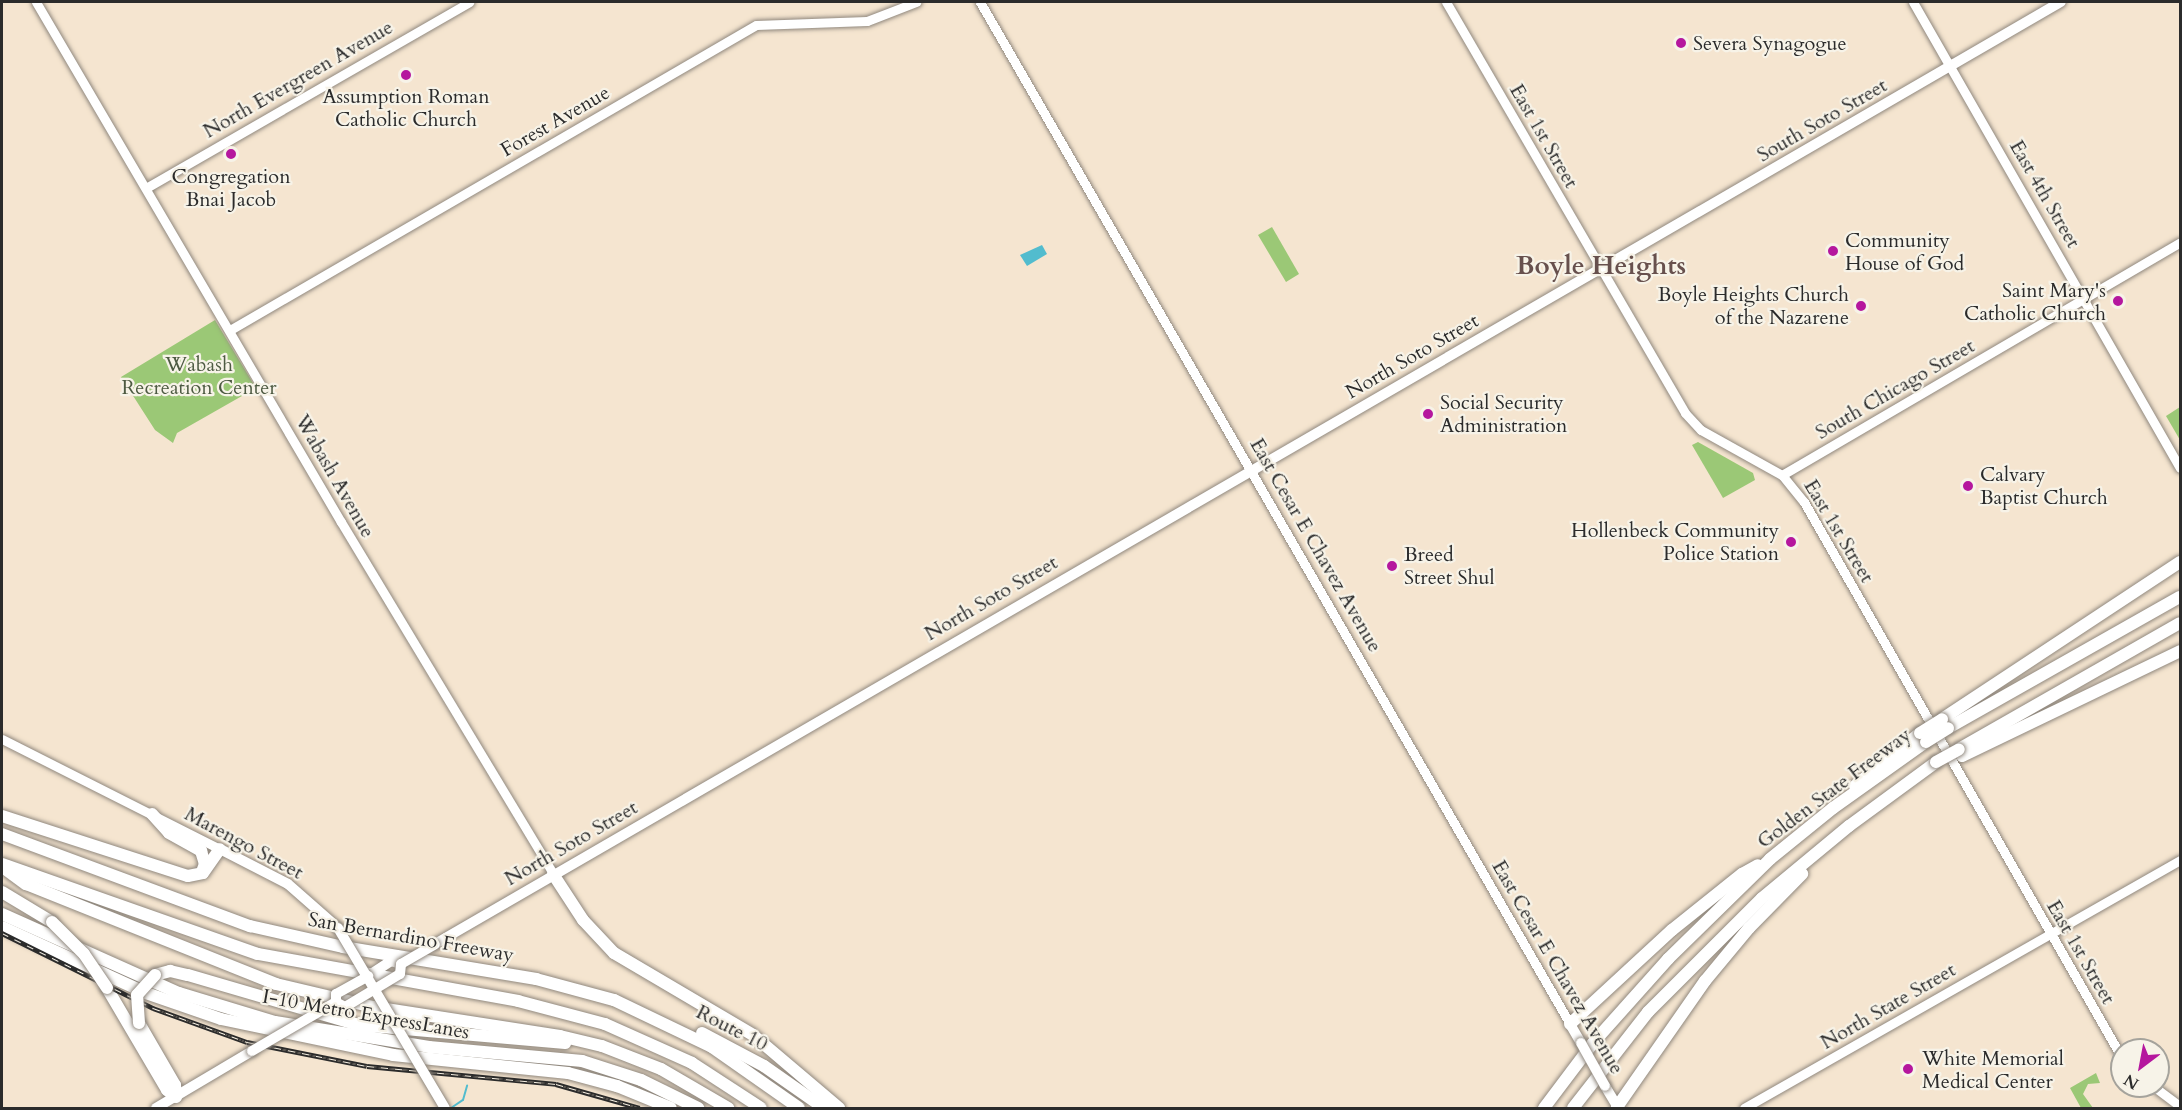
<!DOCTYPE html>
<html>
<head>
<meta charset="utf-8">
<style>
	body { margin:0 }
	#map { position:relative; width:2182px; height:1110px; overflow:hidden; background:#f5e5d0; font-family:Cardo,serif }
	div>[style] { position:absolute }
	.green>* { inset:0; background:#9bc876 }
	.water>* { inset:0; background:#52bcce }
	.stream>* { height:2px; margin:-1px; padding:0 1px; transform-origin:1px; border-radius:1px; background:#52bcce }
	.roads { filter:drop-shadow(0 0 2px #90887e) drop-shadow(0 0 2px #90887e) }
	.secondary>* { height:9px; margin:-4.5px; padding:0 4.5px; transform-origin:4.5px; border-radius:4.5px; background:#fff }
	.primary>* { height:10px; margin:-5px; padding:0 5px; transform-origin:5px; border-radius:5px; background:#fff }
	.highway>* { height:12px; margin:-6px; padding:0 6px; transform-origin:6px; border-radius:6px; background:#fff }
	.rail>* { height:4.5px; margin-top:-2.25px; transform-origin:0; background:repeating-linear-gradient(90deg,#f7f3e8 0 7px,#2b2b2b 0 14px); box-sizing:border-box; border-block:2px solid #2b2b2b }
	.bridges { filter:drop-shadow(0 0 2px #90887e) drop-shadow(0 0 2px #90887e) }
	.primary-bridge>* { height:10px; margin:-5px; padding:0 5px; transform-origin:5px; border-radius:5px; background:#fff }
	.highway-bridge>* { height:12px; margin:-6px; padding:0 6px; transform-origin:6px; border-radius:6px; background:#fff }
	.dots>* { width:16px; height:16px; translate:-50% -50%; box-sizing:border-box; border:3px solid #f7f3e8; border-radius:50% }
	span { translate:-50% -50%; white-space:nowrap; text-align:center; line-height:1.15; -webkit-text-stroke:4.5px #f7f3e8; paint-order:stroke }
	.poi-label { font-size:20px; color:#2b2b2b }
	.left { translate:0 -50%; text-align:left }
	.right { translate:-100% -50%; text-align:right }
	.street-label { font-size:20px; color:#2b2b2b }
	.park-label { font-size:20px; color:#4d5a42 }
	.district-label { font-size:26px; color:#67504d; font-weight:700 }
	.frame { position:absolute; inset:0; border:3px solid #2b2b2b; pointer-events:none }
	.north { position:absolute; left:2110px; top:1038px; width:60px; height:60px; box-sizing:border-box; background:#f7f3e8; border:2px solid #a5a39c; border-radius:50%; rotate:212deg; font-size:16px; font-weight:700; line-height:24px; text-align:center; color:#2b2b2b }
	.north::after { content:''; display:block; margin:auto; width:21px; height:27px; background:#b5179e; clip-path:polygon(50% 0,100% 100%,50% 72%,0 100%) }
</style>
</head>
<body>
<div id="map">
	<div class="green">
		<div style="clip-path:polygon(1272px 227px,1299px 274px,1286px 282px,1258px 235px)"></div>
		<div style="clip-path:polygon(215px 320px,256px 388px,177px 433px,173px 443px,155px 430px,121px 377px)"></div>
		<div style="clip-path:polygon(2180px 407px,2180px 440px,2166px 416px)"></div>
		<div style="clip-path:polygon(1698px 442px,1753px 473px,1755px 480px,1723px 498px,1692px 445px)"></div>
		<div style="clip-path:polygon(2096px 1073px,2100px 1083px,2088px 1084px,2083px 1094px,2093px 1108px,2081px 1108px,2070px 1088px)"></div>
	</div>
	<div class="water">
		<div style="clip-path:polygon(1042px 245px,1047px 254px,1027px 266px,1020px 255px)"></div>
	</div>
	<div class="stream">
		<div style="left:451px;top:1108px;width:14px;rotate:-34deg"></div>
		<div style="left:463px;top:1100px;width:15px;rotate:-74deg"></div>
	</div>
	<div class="roads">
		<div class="secondary">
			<div style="left:36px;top:2px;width:603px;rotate:59.61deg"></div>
			<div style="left:341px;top:522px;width:411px;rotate:58.9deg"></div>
			<div style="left:980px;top:2px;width:1180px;rotate:60deg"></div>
			<div style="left:1446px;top:2px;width:475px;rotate:59.8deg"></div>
			<div style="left:1685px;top:413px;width:23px;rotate:47deg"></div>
			<div style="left:1701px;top:430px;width:93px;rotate:29.1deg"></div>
			<div style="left:1782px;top:475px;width:35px;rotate:51deg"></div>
			<div style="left:1804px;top:502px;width:641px;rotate:60.23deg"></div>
			<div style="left:1913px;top:2px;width:537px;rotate:60.19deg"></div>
			<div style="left:146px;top:188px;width:373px;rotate:-29.9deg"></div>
			<div style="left:230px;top:330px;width:608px;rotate:-30.11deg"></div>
			<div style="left:756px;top:25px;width:111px;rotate:-2.1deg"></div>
			<div style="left:867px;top:21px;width:53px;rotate:-21.2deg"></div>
			<div style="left:1782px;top:475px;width:461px;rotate:-30.3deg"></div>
			<div style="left:2px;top:739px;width:244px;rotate:26.8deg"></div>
			<div style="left:2153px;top:1086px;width:34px;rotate:37deg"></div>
			<div style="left:1744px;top:1108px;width:502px;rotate:-29.63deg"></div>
		</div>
		<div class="primary">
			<div style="left:220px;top:849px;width:76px;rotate:27.2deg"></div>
			<div style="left:288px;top:884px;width:67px;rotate:41.3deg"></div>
			<div style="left:435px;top:944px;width:1879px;rotate:-30.09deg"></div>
			<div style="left:368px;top:976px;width:27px;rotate:-33deg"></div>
			<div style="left:391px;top:961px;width:10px;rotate:17deg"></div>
			<div style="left:1570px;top:1024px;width:22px;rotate:60deg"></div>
			<div style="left:1605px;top:1086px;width:26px;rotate:59deg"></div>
			<div style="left:156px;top:1108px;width:112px;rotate:-30.7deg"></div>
		</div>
		<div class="highway">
			<div style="left:1942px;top:719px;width:285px;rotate:-33.4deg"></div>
			<div style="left:1948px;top:728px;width:266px;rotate:-29.5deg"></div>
			<div style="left:1959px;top:749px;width:254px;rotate:-29.7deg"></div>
			<div style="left:1962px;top:756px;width:242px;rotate:-25.7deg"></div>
			<div style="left:1855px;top:786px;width:84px;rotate:-39.2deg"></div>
			<div style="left:152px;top:814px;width:25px;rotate:48deg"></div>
			<div style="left:169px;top:833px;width:37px;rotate:29deg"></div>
			<div style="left:201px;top:851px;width:14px;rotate:73deg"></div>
			<div style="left:205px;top:864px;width:9px;rotate:111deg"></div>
			<div style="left:2px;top:816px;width:195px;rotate:17.9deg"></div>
			<div style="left:188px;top:876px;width:15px;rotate:-11deg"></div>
			<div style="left:203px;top:873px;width:29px;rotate:-55deg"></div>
			<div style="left:2px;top:834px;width:265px;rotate:20.4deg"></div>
			<div style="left:250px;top:926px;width:95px;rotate:12.7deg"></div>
			<div style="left:343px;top:947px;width:196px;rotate:9.4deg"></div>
			<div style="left:536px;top:979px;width:81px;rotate:15.1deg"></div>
			<div style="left:614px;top:1000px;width:109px;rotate:25.6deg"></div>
			<div style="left:712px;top:1047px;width:106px;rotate:35deg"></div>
			<div style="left:2px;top:864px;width:271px;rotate:19.4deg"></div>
			<div style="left:258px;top:954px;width:264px;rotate:10.2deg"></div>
			<div style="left:518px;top:1001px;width:90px;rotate:14.8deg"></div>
			<div style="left:605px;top:1024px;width:95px;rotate:24.1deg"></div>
			<div style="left:692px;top:1063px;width:82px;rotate:33.1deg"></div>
			<div style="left:5px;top:869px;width:26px;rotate:36deg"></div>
			<div style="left:26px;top:884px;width:269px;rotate:21.8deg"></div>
			<div style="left:276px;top:984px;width:100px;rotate:13.3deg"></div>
			<div style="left:373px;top:1007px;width:189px;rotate:8.8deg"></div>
			<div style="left:560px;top:1036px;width:43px;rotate:13.4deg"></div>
			<div style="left:602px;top:1046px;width:63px;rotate:21.3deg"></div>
			<div style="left:661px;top:1069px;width:78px;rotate:30.2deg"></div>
			<div style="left:553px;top:874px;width:55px;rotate:56.9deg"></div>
			<div style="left:583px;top:920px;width:45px;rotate:46.8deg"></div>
			<div style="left:614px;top:953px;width:161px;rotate:30.5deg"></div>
			<div style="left:753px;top:1035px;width:113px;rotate:40.3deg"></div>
			<div style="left:2px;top:892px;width:58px;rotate:31deg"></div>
			<div style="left:2px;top:914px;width:194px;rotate:24.1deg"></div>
			<div style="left:179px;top:993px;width:100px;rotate:16.8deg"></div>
			<div style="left:275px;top:1022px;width:156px;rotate:9.2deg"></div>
			<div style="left:429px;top:1047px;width:154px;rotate:5.2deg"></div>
			<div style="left:582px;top:1061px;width:62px;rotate:17.9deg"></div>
			<div style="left:641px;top:1080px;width:64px;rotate:26.2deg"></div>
			<div style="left:2px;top:927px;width:158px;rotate:24.6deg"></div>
			<div style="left:146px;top:993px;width:79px;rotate:19.1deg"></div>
			<div style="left:221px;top:1019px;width:176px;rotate:11.8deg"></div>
			<div style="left:393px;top:1055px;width:176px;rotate:5.9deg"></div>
			<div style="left:568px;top:1073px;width:51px;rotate:14.9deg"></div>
			<div style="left:617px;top:1086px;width:58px;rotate:22.2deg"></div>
			<div style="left:155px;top:975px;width:16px;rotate:-15deg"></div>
			<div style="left:170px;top:971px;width:18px;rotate:13deg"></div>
			<div style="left:188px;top:975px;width:178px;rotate:16.3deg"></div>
			<div style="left:359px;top:1025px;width:207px;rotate:5deg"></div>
			<div style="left:107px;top:988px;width:118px;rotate:59.5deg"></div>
			<div style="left:167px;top:1090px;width:11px;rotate:38deg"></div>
			<div style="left:139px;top:1023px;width:72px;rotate:59.9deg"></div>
			<div style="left:175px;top:1085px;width:12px;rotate:85deg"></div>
			<div style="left:1570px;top:1024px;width:139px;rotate:-42.7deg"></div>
			<div style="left:1672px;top:930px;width:90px;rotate:-38.7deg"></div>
			<div style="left:1742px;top:874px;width:18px;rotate:-29deg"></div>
			<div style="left:702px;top:1033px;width:70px;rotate:28deg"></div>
			<div style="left:764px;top:1066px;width:73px;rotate:35deg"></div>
			<div style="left:1617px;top:1107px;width:154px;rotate:-55.1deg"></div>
			<div style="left:1705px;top:981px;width:69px;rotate:-50.3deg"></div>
			<div style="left:1749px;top:928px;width:76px;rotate:-45.5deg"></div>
			<div style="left:1544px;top:1108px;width:81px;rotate:-53deg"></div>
			<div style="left:1593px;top:1043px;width:113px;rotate:-48.2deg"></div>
			<div style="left:1668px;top:959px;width:143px;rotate:-44.4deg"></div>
			<div style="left:1770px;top:859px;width:81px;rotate:-39deg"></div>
			<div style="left:1833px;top:808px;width:114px;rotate:-35.4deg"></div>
			<div style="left:1573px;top:1108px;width:122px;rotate:-52deg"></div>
			<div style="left:1648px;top:1012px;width:161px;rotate:-45deg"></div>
			<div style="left:1762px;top:898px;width:113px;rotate:-39.6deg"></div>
			<div style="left:1849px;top:826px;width:108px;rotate:-36.3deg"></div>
		</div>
	</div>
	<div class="rail">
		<div style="left:2px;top:933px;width:169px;rotate:26.4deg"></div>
		<div style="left:153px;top:1008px;width:100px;rotate:19.9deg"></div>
		<div style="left:247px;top:1042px;width:122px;rotate:11.3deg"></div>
		<div style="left:367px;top:1066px;width:190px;rotate:5.4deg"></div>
		<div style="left:556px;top:1084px;width:87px;rotate:15.9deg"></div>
	</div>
	<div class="bridges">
		<div class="primary-bridge">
			<div style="left:338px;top:928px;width:209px;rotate:59.3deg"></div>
			<div style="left:336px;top:1002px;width:10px;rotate:29deg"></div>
			<div style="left:345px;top:1007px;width:64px;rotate:-31deg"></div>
			<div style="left:400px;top:974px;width:10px;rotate:-84deg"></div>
			<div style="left:401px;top:964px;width:39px;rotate:-30deg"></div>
			<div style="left:336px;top:1002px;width:8px;rotate:-90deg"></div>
			<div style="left:336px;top:994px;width:37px;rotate:-29deg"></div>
			<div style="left:1581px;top:1043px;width:49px;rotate:60.8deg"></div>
			<div style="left:252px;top:1051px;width:97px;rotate:-30.3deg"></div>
		</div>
		<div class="highway-bridge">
			<div style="left:1920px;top:733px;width:26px;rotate:-32deg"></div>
			<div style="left:1926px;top:742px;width:26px;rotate:-32deg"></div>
			<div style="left:1936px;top:762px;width:26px;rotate:-29deg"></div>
			<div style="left:52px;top:922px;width:45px;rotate:45deg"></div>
			<div style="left:84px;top:954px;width:41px;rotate:55.9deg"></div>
			<div style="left:139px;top:1023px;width:28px;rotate:-94deg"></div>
			<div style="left:137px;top:995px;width:27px;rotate:-48deg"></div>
		</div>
	</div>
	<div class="dots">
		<div style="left:1681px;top:43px;background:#b5179e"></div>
		<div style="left:406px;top:75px;background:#b5179e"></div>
		<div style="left:231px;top:154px;background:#b5179e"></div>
		<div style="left:1833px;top:251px;background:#b5179e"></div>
		<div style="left:2118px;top:301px;background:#b5179e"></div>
		<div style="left:1861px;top:306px;background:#b5179e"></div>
		<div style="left:1428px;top:414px;background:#b5179e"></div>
		<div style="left:1968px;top:486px;background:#b5179e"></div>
		<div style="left:1791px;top:542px;background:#b5179e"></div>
		<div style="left:1392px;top:566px;background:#b5179e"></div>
		<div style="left:1908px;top:1069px;background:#b5179e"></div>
	</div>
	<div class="poi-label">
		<span class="left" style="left:1693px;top:43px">Severa Synagogue</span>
		<span style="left:406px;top:108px">Assumption Roman<br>Catholic Church</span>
		<span style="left:231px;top:188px">Congregation<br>Bnai Jacob</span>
		<span class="left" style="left:1845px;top:252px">Community<br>House of God</span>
		<span class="right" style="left:2106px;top:302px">Saint Mary's<br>Catholic Church</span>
		<span class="right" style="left:1849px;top:306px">Boyle Heights Church<br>of the Nazarene</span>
		<span class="left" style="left:1440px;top:414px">Social Security<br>Administration</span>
		<span class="left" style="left:1980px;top:486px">Calvary<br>Baptist Church</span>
		<span class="right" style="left:1779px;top:542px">Hollenbeck Community<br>Police Station</span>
		<span class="left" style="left:1404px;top:566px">Breed<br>Street Shul</span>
		<span class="left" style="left:1922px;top:1070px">White Memorial<br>Medical Center</span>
	</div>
	<div class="street-label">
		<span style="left:298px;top:79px;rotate:-30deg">North Evergreen Avenue</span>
		<span style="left:1822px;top:120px;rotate:-30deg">South Soto Street</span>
		<span style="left:555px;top:121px;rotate:-30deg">Forest Avenue</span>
		<span style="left:1544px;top:136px;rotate:60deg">East 1st Street</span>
		<span style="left:2045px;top:194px;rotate:60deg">East 4th Street</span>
		<span style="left:1412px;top:356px;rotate:-30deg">North Soto Street</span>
		<span style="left:1895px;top:389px;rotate:-30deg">South Chicago Street</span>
		<span style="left:335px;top:476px;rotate:60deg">Wabash Avenue</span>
		<span style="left:1839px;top:531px;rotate:59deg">East 1st Street</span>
		<span style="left:1316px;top:545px;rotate:60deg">East Cesar E Chavez Avenue</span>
		<span style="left:991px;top:598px;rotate:-30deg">North Soto Street</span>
		<span style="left:1834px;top:788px;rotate:-37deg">Golden State Freeway</span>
		<span style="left:244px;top:843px;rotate:28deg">Marengo Street</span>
		<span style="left:571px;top:843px;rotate:-30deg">North Soto Street</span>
		<span style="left:411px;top:937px;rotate:10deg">San Bernardino Freeway</span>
		<span style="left:2081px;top:952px;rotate:60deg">East 1st Street</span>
		<span style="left:1558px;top:967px;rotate:60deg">East Cesar E Chavez Avenue</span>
		<span style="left:1888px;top:1006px;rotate:-30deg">North State Street</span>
		<span style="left:366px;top:1014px;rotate:10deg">I-10 Metro ExpressLanes</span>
		<span style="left:732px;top:1028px;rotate:27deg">Route 10</span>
	</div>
	<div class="park-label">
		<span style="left:199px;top:376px">Wabash<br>Recreation Center</span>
	</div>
	<div class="district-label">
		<span style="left:1601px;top:266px">Boyle Heights</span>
	</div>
	<div class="frame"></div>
	<div class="north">N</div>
</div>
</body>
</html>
